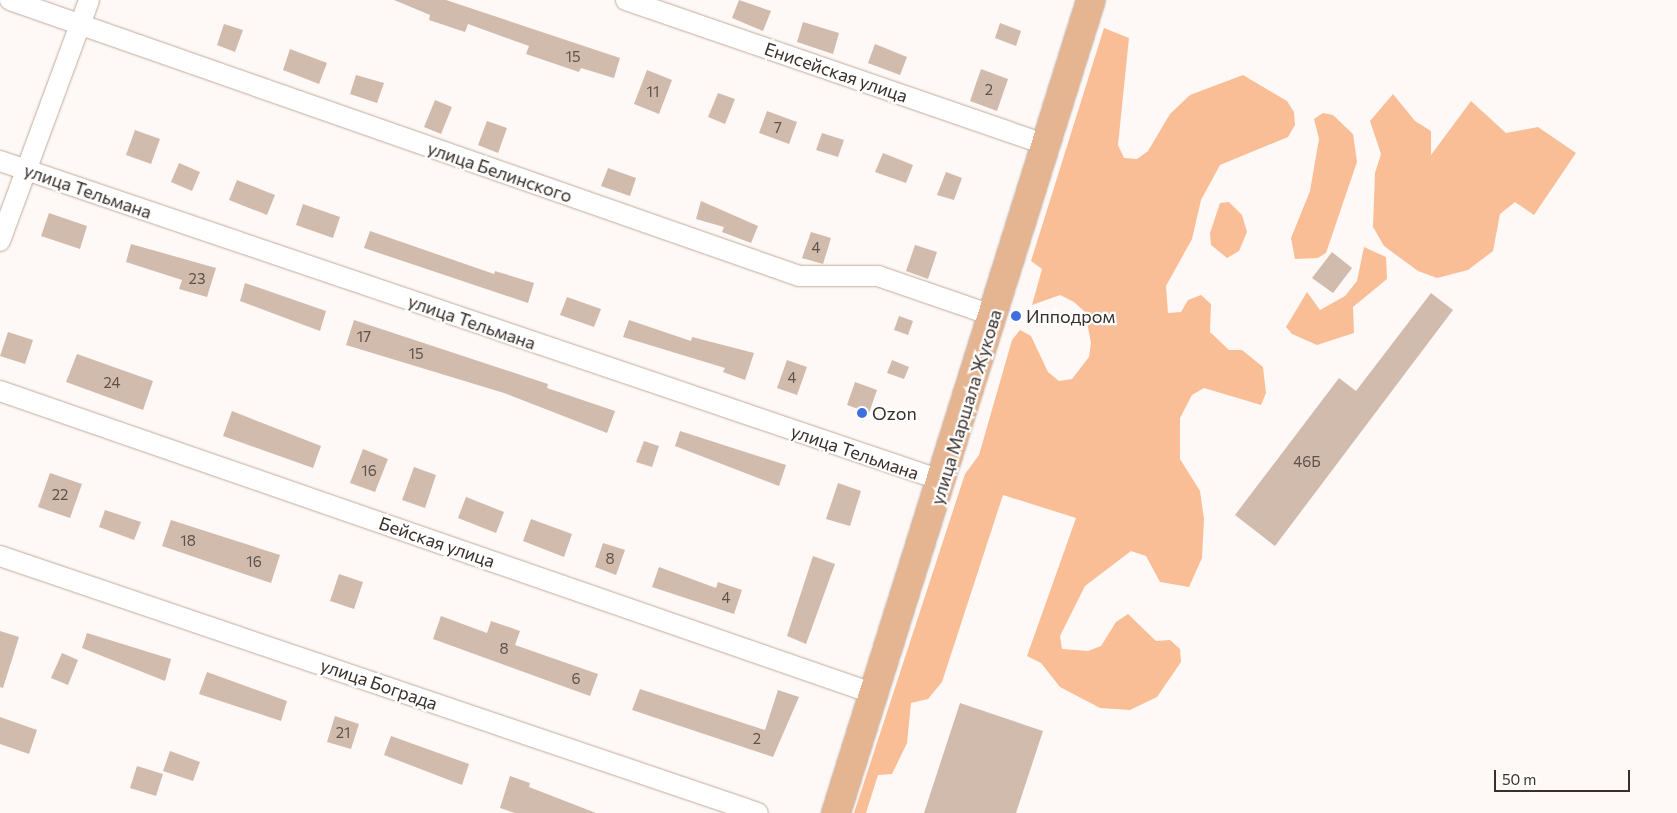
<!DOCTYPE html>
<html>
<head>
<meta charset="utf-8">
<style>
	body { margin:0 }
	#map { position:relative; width:1677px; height:813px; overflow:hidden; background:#fef9f6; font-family:Commissioner,sans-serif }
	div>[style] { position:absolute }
	.green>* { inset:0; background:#fabe97 }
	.building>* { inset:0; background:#d1bbad }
	.roads { filter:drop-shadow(0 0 1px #c0aa9c) drop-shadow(0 0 1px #c0aa9c) }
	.street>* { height:20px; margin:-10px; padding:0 10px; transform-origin:10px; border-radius:10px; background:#fff }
	.primary>* { height:28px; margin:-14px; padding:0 14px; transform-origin:14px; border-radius:14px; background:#e5b592 }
	.dots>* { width:14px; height:14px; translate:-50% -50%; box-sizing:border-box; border:2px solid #fff; border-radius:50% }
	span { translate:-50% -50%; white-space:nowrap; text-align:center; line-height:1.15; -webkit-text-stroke:4.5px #fff; paint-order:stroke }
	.number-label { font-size:15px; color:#5e524b }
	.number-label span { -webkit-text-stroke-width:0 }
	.street-label { font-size:18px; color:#382f2a }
	.poi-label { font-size:18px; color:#382f2a }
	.left { translate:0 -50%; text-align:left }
	.scale { position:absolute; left:1494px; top:770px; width:136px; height:22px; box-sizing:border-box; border:2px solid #382f2a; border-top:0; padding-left:6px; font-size:15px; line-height:18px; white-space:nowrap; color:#382f2a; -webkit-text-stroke:4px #fff; paint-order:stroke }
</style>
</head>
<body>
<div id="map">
	<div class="green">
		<div style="clip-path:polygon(1104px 28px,1129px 38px,1118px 145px,1124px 158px,1137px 159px,1148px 151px,1170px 114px,1190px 95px,1243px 75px,1287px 101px,1294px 112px,1295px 125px,1288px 137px,1220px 165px,1201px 200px,1192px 239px,1166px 286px,1168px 313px,1181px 312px,1188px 300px,1201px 295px,1211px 304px,1210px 332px,1229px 350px,1242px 350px,1263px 367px,1266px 393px,1261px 405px,1204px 388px,1192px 395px,1180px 418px,1180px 459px,1200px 491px,1204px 519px,1202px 558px,1189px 587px,1160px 582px,1146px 556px,1131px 551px,1085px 586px,1060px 636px,1062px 649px,1088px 651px,1101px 646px,1116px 622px,1128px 614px,1156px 641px,1170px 640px,1180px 649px,1181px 662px,1157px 697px,1130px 710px,1100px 708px,1060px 687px,1041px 663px,1027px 656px,1076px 518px,1003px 495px,942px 682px,928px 699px,911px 703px,907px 743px,892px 774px,878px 775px,866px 813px,854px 813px,965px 474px,979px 455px,1012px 340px,1020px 330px,1031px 336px,1048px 372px,1059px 381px,1072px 379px,1089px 357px,1091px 343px,1085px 312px,1074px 302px,1060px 295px,1032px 305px,1042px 269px,1031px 261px)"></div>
		<div style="clip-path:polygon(1393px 94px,1415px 121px,1431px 131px,1431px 155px,1471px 101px,1506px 133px,1538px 127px,1576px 153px,1534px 215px,1515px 202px,1500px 214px,1493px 251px,1468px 270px,1437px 278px,1418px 271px,1384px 246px,1373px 227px,1375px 173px,1381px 154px,1370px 121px)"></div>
		<div style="clip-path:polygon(1323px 113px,1333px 115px,1353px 134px,1357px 162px,1326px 253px,1318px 258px,1295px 259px,1291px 238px,1310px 191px,1319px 139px,1314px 119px)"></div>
		<div style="clip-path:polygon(1229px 202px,1242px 215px,1247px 232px,1239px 251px,1227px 258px,1211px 245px,1210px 233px,1220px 203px)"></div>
		<div style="clip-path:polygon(1364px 247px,1386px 257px,1387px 279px,1353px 307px,1354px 333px,1317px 345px,1292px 334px,1286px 327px,1307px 292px,1320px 310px,1345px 296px,1357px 281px)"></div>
	</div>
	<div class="building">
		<div style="clip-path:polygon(394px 0,446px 0,620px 58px,614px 78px,581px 68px,579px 72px,526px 54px,529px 46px,468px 24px,465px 32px,429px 20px,430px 15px)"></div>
		<div style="clip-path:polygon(739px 0,771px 11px,763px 31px,732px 18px)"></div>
		<div style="clip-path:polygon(803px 22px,839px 33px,833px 54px,797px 42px)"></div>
		<div style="clip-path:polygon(1000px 23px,1021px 31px,1016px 46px,995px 38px)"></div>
		<div style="clip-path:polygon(224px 24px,243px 30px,235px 52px,217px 45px)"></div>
		<div style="clip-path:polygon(875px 44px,907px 57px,900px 75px,868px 63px)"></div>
		<div style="clip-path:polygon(290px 49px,327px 63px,319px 84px,283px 70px)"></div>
		<div style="clip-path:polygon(981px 69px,1008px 79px,997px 111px,970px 101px)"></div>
		<div style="clip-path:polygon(647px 70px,672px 80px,659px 114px,634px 104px)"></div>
		<div style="clip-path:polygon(356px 75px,384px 83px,377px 103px,350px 94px)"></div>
		<div style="clip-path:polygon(718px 93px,735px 99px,725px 124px,708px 117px)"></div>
		<div style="clip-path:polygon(435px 100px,452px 107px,441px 134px,424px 127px)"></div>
		<div style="clip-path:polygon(767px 111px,797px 122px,789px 144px,759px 133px)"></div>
		<div style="clip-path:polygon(487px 121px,507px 128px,498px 153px,478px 145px)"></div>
		<div style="clip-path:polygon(135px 130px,160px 139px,151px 164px,126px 155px)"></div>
		<div style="clip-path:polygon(822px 133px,844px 140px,838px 157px,816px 150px)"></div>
		<div style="clip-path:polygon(883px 153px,913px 165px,906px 183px,875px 172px)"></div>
		<div style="clip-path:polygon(179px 163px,200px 172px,192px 191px,171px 182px)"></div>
		<div style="clip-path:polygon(608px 168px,636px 178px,630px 196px,601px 186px)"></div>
		<div style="clip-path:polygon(946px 172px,962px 178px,954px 200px,937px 195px)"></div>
		<div style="clip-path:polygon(237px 180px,275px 195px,267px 215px,229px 200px)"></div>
		<div style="clip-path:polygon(701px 201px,758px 226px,751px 243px,722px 232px,724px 227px,696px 219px)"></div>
		<div style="clip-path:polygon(303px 204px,340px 217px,333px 238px,296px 225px)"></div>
		<div style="clip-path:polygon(49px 213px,87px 226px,80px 249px,41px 236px)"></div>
		<div style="clip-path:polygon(370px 231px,494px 274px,495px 271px,534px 283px,528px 303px,364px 248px)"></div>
		<div style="clip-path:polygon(811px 232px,831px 238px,823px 264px,802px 258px)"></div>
		<div style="clip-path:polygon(131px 244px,216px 268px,207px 297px,179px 289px,182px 280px,126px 262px)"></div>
		<div style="clip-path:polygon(915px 245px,937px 252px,928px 279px,906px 271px)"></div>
		<div style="clip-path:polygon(1332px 252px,1352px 268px,1333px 293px,1312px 278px)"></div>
		<div style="clip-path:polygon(245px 283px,326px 311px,320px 331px,240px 301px)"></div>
		<div style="clip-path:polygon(1431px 293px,1453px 310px,1275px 546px,1235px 515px,1339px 378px,1356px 391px)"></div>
		<div style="clip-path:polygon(567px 297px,601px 309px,594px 327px,560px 315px)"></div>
		<div style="clip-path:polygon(899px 316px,913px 321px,908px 335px,894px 330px)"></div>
		<div style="clip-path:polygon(354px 320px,548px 384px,547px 388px,615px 411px,607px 433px,504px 393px,346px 345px)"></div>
		<div style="clip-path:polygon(629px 320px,691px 341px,692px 337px,754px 353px,745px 380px,723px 372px,725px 368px,623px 337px)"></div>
		<div style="clip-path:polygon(8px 332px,33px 340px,25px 364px,0 356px)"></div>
		<div style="clip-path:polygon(77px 354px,153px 381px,143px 410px,66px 382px)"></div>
		<div style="clip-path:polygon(787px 360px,807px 367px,797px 395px,777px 388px)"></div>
		<div style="clip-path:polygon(892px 360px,909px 367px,904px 379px,887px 373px)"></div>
		<div style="clip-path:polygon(855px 382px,877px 390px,869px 413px,847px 405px)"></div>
		<div style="clip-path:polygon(232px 411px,321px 446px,313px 468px,223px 436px)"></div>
		<div style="clip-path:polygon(680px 431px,786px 465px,779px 486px,675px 446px)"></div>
		<div style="clip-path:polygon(644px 441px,659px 446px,652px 467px,636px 462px)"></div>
		<div style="clip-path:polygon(363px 449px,388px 459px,375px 492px,350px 483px)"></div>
		<div style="clip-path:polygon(414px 467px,436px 475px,425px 508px,402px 500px)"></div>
		<div style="clip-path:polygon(50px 473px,82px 484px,70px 518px,38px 507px)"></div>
		<div style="clip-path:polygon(838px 483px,861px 491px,850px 526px,826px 519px)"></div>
		<div style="clip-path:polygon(466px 497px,504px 512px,496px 533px,458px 518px)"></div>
		<div style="clip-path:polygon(105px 510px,141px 522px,134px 540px,99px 527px)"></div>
		<div style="clip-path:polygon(531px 519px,572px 534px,564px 557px,523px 541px)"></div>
		<div style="clip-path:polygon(171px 520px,280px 555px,271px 583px,162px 546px)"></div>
		<div style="clip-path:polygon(603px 543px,625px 550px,616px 575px,595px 567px)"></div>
		<div style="clip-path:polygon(813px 556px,835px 564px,806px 644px,787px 636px)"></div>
		<div style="clip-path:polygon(659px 567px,716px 588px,718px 582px,742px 590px,734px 614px,652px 587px)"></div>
		<div style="clip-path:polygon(339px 574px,363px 582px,354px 609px,330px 601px)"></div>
		<div style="clip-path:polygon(441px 616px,487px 633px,491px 621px,520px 631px,515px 645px,598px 674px,590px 696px,433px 639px)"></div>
		<div style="clip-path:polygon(0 631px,19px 637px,3px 688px,0 687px)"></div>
		<div style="clip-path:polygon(87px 633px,171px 659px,165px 681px,82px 648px)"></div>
		<div style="clip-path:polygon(62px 653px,78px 660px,68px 685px,51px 678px)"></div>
		<div style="clip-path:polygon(207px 672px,287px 701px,281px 721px,199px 694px)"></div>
		<div style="clip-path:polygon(640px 689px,765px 730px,778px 690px,799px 697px,773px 757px,632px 710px)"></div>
		<div style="clip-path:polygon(960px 703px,1043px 731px,1016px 813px,924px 813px)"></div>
		<div style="clip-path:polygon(335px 716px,359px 724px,351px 749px,327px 742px)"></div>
		<div style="clip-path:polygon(0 717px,37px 730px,29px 754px,0 744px)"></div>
		<div style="clip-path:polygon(391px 736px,469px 764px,462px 785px,384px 755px)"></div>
		<div style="clip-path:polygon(170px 751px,200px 762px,193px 781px,163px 771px)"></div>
		<div style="clip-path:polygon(137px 766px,163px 774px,156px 796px,130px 788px)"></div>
		<div style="clip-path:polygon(510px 776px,530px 783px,529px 787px,596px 813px,515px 813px,500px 808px)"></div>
	</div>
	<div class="roads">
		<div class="street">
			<div style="left:10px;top:0;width:836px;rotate:19.28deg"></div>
			<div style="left:799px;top:276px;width:79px"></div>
			<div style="left:878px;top:276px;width:123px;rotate:19deg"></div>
			<div style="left:626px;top:0;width:445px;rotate:19deg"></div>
			<div style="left:0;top:161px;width:997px;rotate:18.73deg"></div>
			<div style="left:0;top:241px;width:257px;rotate:-69.7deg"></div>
			<div style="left:0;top:391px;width:926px;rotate:19.1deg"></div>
			<div style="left:0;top:556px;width:800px;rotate:18.73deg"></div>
		</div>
		<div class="primary">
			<div style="left:836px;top:813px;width:852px;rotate:-72.59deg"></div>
		</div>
	</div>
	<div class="dots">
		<div style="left:1016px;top:316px;background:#406edf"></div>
		<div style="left:862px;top:413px;background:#406edf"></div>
	</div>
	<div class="number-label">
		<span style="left:573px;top:57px">15</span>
		<span style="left:989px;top:90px">2</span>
		<span style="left:653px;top:92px">11</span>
		<span style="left:778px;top:128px">7</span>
		<span style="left:816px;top:248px">4</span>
		<span style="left:197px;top:279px">23</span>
		<span style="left:364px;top:337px">17</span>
		<span style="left:416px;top:354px">15</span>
		<span style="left:792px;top:378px">4</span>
		<span style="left:112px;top:383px">24</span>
		<span style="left:1307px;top:462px">46Б</span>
		<span style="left:369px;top:471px">16</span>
		<span style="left:60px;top:495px">22</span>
		<span style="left:188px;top:541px">18</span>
		<span style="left:610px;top:559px">8</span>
		<span style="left:254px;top:562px">16</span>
		<span style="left:726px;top:598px">4</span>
		<span style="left:504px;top:649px">8</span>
		<span style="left:576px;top:679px">6</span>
		<span style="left:343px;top:733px">21</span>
		<span style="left:757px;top:739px">2</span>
	</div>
	<div class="street-label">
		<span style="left:836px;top:72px;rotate:19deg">Енисейская улица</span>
		<span style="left:500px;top:172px;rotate:19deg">улица Белинского</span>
		<span style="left:88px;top:191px;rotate:19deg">улица Тельмана</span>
		<span style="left:472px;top:322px;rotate:19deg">улица Тельмана</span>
		<span style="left:966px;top:407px;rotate:-73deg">улица Маршала Жукова</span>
		<span style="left:855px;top:452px;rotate:19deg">улица Тельмана</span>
		<span style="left:437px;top:542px;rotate:19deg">Бейская улица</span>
		<span style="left:379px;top:684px;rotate:19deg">улица Бограда</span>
	</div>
	<div class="poi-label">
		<span class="left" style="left:1026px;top:316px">Ипподром</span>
		<span class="left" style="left:872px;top:413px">Ozon</span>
	</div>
	<div class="scale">50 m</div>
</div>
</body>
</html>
